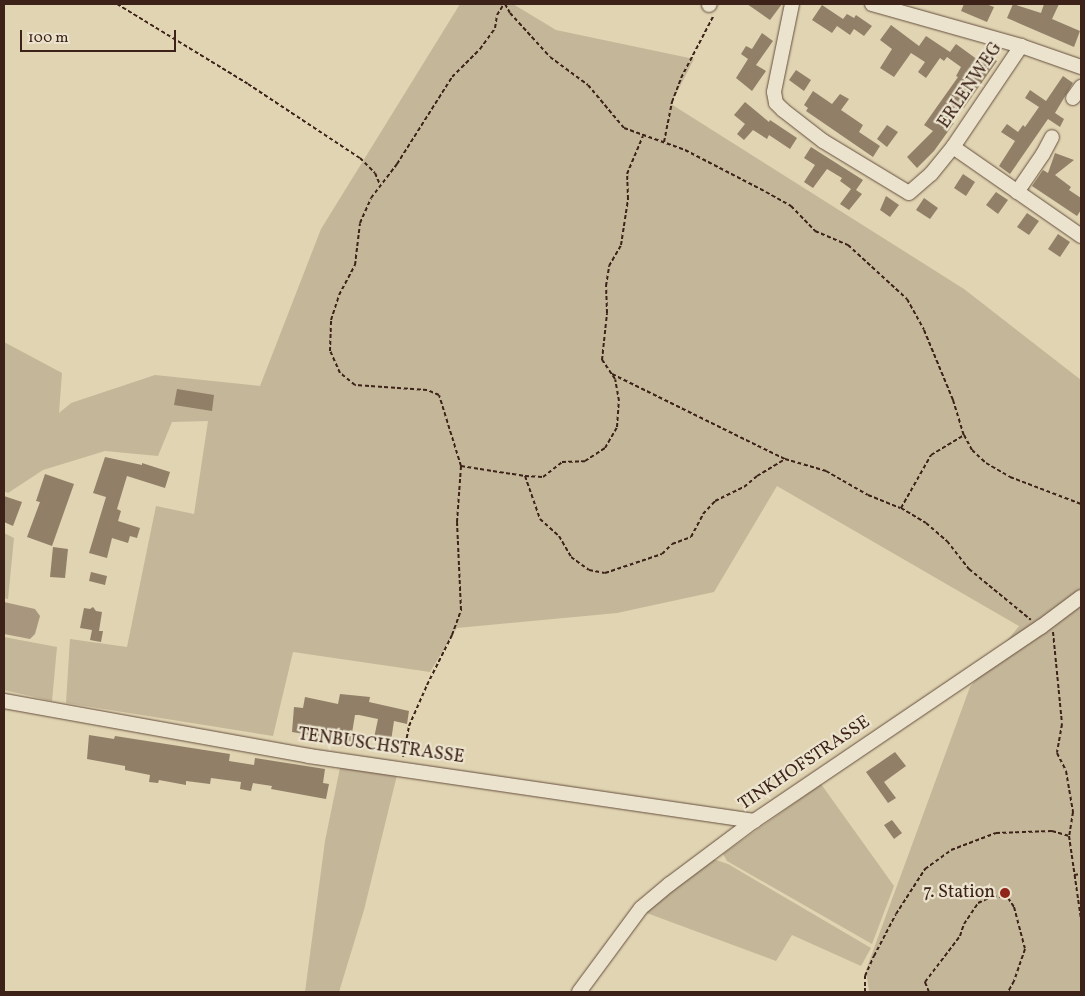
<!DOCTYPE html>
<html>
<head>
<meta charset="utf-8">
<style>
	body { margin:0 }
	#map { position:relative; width:1085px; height:996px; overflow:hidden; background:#e0d4b2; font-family:Vollkorn,serif }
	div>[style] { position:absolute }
	.green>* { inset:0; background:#c4b698 }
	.water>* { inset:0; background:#a8977e }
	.building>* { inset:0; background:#917f68 }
	.path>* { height:2px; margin-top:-1px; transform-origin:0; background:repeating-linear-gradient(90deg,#3c2218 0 4px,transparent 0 6.5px) }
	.roads { filter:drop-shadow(0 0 1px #654e3e) drop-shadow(0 0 1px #654e3e) }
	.minor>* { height:14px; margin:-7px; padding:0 7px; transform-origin:7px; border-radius:7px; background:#ebe3cd }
	.dots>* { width:14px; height:14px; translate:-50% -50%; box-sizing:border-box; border:2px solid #ebe3cd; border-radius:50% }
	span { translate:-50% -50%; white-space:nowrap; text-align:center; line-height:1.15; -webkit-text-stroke:4.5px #ebe3cd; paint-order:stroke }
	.street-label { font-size:18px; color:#3c2218 }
	.poi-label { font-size:18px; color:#3c2218 }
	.right { translate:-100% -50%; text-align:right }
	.frame { position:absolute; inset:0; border:5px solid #3c2218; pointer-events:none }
	.scale { position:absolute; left:20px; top:30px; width:156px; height:22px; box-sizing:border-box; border:2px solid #3c2218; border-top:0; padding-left:6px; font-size:15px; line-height:18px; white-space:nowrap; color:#3c2218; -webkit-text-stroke:4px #ebe3cd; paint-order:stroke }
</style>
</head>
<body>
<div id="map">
	<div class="green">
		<div style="clip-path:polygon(460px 4px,513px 4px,556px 30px,694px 59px,671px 104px,964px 289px,1081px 380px,1081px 992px,869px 992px,866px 970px,970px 687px,1019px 626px,777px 486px,714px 592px,617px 613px,457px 628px,430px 672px,293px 652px,273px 736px,66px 703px,70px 639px,127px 647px,156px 506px,194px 514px,208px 421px,172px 422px,158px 456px,105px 451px,43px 470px,8px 493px,4px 491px,4px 342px,62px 373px,59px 413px,71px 403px,155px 375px,260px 386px,321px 229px)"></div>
		<div style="clip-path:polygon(4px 533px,14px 538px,8px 599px,4px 598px)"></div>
		<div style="clip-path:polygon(4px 637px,57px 647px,52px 701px,4px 690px)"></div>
		<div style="clip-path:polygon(341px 763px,398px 771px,364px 910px,339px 992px,305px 992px,325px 841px)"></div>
		<div style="clip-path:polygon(821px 784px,894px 886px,872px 944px,727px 861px,723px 854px)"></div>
		<div style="clip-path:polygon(713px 859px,728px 864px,871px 948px,861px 966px,792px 935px,776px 961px,644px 912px)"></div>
	</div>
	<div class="water">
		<div style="clip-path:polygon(4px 602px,35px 609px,40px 616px,35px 634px,30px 639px,4px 634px)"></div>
	</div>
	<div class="building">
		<div style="clip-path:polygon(747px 4px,782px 4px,770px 20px)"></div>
		<div style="clip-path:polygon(964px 4px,986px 4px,994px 7px,987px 22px,961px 11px)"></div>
		<div style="clip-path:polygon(1013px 4px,1041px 13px,1044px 4px,1059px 4px,1052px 19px,1080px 31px,1074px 47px,1007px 18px)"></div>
		<div style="clip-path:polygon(822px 5px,843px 19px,847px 14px,854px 18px,856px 15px,872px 26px,864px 36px,854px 29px,850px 35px,837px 26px,832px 33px,812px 20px)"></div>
		<div style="clip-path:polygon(891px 25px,919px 46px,926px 36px,950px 52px,956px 44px,978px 60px,983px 52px,997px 61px,964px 108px,960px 106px,950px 121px,954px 123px,934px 151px,917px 168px,907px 157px,933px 131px,924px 125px,958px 77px,956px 76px,961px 67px,947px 57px,944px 61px,940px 58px,926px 78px,918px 72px,925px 62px,911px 53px,894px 77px,880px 68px,892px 49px,880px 40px)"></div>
		<div style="clip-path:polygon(762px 33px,773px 41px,756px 65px,766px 71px,752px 91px,736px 78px,748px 59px,741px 54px,746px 46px,752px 49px)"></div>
		<div style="clip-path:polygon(796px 70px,811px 80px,804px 91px,789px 80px)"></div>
		<div style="clip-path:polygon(1063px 76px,1073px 83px,1055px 113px,1064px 119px,1060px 127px,1048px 119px,1010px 174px,999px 166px,1015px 141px,1001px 132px,1007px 124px,1018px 132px,1023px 125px,1025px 127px,1039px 107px,1025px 98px,1030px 90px,1046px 101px)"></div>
		<div style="clip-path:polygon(813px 91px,832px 104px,840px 94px,849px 99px,841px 110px,863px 125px,859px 132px,880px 146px,873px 157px,806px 111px,808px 108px,804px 105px)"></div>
		<div style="clip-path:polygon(745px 102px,769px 122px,770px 120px,797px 138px,790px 149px,769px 135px,767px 139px,753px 130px,744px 140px,737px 134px,745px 124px,734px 115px)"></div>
		<div style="clip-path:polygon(887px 125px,898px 132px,887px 147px,877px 139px)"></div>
		<div style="clip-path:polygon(811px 147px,863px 180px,856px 190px,862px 194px,849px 210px,840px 204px,851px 189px,840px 181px,842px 178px,827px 169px,813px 188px,804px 182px,815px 165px,804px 158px)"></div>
		<div style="clip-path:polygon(1055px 153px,1074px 160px,1055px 175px,1071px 187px,1069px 190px,1081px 198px,1081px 210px,1077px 216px,1032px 186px,1043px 170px,1048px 173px)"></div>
		<div style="clip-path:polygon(963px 174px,975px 182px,966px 196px,954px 188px)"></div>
		<div style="clip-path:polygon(996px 192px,1008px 200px,998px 214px,986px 205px)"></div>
		<div style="clip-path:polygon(886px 196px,899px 205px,890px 217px,880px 210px)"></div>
		<div style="clip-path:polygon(924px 198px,938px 208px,930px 219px,916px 210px)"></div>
		<div style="clip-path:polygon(1027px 213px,1039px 221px,1029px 235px,1017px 227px)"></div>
		<div style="clip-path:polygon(1058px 234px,1070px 242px,1060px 257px,1048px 249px)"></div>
		<div style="clip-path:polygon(177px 389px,214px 395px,212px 411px,174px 405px)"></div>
		<div style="clip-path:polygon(105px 457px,142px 465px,142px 463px,170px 472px,165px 488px,127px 476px,117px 509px,121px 511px,118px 521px,140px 528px,137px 538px,130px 536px,128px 543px,112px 538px,107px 558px,89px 553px,106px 497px,93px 493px)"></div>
		<div style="clip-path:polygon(45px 474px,74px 484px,52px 546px,27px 537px,40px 502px,36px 501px)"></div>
		<div style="clip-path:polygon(4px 496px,22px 502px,13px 526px,4px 522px)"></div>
		<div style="clip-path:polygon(53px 547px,68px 549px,65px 578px,50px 577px)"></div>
		<div style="clip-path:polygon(91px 572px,107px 576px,105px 585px,89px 581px)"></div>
		<div style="clip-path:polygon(93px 607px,96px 611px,102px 612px,99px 631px,103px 631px,101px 642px,90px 640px,92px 630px,80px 628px,84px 608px,90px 609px)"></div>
		<div style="clip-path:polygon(340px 694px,370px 697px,369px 702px,409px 711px,407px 724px,394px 721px,391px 741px,374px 738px,378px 719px,359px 715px,355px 715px,352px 733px,362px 734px,361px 743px,292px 732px,294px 707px,303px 708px,305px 697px,338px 704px)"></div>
		<div style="clip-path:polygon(89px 735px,114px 739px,115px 736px,230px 754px,229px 761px,254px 765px,255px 758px,325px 769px,323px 783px,329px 784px,326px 799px,271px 789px,272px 786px,253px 783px,251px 791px,240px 789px,241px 782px,211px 778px,210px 784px,186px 781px,186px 785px,159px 780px,158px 783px,149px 782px,150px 775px,125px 770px,125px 766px,87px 759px)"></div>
		<div style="clip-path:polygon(895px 752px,906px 766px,884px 782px,896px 798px,888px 803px,866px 772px)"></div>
		<div style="clip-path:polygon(892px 820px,902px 833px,894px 839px,884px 825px)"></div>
	</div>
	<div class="path">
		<div style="left:117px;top:4px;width:153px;rotate:31.4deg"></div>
		<div style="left:248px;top:84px;width:134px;rotate:33.5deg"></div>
		<div style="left:360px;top:158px;width:21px;rotate:45deg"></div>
		<div style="left:375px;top:173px;width:13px;rotate:67deg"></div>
		<div style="left:505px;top:4px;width:10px;rotate:61deg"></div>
		<div style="left:510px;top:13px;width:59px;rotate:47.7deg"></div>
		<div style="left:550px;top:57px;width:47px;rotate:36.4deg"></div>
		<div style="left:588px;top:85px;width:56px;rotate:50.1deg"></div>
		<div style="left:624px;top:128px;width:65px;rotate:19.8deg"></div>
		<div style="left:685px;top:150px;width:91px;rotate:27.4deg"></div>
		<div style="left:766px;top:192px;width:29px;rotate:29deg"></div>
		<div style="left:791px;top:206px;width:35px;rotate:46deg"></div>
		<div style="left:815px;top:231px;width:36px;rotate:23deg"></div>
		<div style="left:848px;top:245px;width:80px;rotate:42.5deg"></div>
		<div style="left:907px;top:299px;width:35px;rotate:61deg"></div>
		<div style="left:924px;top:330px;width:76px;rotate:67.5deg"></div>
		<div style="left:953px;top:400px;width:37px;rotate:73deg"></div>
		<div style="left:964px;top:435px;width:17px;rotate:62deg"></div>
		<div style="left:972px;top:450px;width:19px;rotate:43deg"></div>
		<div style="left:986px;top:463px;width:28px;rotate:30deg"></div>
		<div style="left:1010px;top:477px;width:76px;rotate:20.8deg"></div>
		<div style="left:664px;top:142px;width:41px;rotate:-78.7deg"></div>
		<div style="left:672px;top:102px;width:26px;rotate:-69deg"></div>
		<div style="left:681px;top:78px;width:71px;rotate:-62.4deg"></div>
		<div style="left:612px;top:374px;width:193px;rotate:26.2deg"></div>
		<div style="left:461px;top:466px;width:65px;rotate:8.9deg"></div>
		<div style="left:525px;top:476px;width:46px;rotate:70.8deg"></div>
		<div style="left:540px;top:519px;width:25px;rotate:42deg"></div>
		<div style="left:559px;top:536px;width:24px;rotate:60deg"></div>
		<div style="left:571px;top:557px;width:22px;rotate:36deg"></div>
		<div style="left:589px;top:570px;width:16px;rotate:11deg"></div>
		<div style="left:605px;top:573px;width:60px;rotate:-18.4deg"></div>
		<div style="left:662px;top:554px;width:14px;rotate:-45deg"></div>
		<div style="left:672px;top:544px;width:20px;rotate:-20deg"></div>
		<div style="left:691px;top:537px;width:26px;rotate:-62deg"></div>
		<div style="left:703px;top:514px;width:18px;rotate:-47deg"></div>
		<div style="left:715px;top:501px;width:32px;rotate:-26deg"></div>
		<div style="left:744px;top:487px;width:17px;rotate:-40deg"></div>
		<div style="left:757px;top:476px;width:33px;rotate:-31deg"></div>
		<div style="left:785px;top:459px;width:43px;rotate:16.3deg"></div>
		<div style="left:826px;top:471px;width:48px;rotate:29.7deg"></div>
		<div style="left:868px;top:495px;width:35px;rotate:22deg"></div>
		<div style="left:901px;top:508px;width:29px;rotate:31deg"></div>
		<div style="left:926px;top:523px;width:28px;rotate:41deg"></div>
		<div style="left:947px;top:541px;width:36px;rotate:52deg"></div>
		<div style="left:969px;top:569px;width:80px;rotate:39.4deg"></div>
		<div style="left:525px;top:476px;width:18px;rotate:3deg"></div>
		<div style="left:543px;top:477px;width:24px;rotate:-38deg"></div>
		<div style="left:562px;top:462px;width:23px;rotate:-2deg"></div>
		<div style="left:585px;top:461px;width:24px;rotate:-33deg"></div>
		<div style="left:605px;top:448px;width:24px;rotate:-60deg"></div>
		<div style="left:617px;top:427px;width:26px;rotate:-86deg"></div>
		<div style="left:619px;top:401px;width:22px;rotate:-100deg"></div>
		<div style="left:615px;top:379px;width:23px;rotate:-124deg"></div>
		<div style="left:602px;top:360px;width:47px;rotate:-83.9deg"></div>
		<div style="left:607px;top:313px;width:27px;rotate:-92deg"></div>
		<div style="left:606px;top:286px;width:20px;rotate:-81deg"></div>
		<div style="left:609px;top:266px;width:24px;rotate:-60deg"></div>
		<div style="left:621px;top:245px;width:47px;rotate:-81.3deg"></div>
		<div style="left:628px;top:199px;width:25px;rotate:-92deg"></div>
		<div style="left:627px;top:174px;width:41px;rotate:-67.2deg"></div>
		<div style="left:901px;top:508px;width:61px;rotate:-60.5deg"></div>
		<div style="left:931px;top:455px;width:39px;rotate:-31deg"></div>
		<div style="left:1053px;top:632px;width:92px;rotate:84.4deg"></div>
		<div style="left:1062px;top:724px;width:29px;rotate:100deg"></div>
		<div style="left:1057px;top:753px;width:20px;rotate:63deg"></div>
		<div style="left:1066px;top:771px;width:42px;rotate:80.3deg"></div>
		<div style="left:1073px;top:812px;width:24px;rotate:99deg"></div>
		<div style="left:1069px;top:836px;width:84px;rotate:81.8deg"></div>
		<div style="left:403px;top:757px;width:32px;rotate:-79deg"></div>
		<div style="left:409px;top:726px;width:45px;rotate:-66.3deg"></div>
		<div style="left:427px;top:685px;width:56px;rotate:-63.4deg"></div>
		<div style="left:452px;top:635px;width:27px;rotate:-70deg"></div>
		<div style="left:461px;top:610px;width:88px;rotate:-92.6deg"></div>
		<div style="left:457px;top:522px;width:56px;rotate:-85.9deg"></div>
		<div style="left:461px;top:466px;width:74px;rotate:-107.2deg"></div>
		<div style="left:439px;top:395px;width:13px;rotate:-157deg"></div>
		<div style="left:427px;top:390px;width:72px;rotate:-176deg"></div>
		<div style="left:355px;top:385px;width:19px;rotate:-141deg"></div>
		<div style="left:340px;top:373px;width:24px;rotate:-114deg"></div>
		<div style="left:330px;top:351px;width:31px;rotate:-88deg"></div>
		<div style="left:331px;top:320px;width:26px;rotate:-72deg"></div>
		<div style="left:339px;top:295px;width:34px;rotate:-62deg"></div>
		<div style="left:355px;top:265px;width:42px;rotate:-83.2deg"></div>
		<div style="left:360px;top:223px;width:27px;rotate:-66deg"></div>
		<div style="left:371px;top:198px;width:43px;rotate:-52.6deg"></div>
		<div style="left:397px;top:164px;width:103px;rotate:-57.7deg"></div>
		<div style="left:452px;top:77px;width:40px;rotate:-45deg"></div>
		<div style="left:480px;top:49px;width:26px;rotate:-54deg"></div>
		<div style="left:495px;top:28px;width:13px;rotate:-81deg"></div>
		<div style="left:497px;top:15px;width:13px;rotate:-58deg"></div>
		<div style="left:1074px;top:875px;width:7px;rotate:-8deg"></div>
		<div style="left:865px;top:992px;width:16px;rotate:-90deg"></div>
		<div style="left:865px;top:976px;width:22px;rotate:-66deg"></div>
		<div style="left:874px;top:956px;width:47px;rotate:-62.4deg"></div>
		<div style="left:896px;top:914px;width:54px;rotate:-57.2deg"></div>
		<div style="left:925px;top:869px;width:32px;rotate:-36deg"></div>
		<div style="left:951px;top:850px;width:48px;rotate:-20.7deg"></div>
		<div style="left:996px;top:833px;width:56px;rotate:-2deg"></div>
		<div style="left:1052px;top:831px;width:18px;rotate:16deg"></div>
		<div style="left:929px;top:992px;width:11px;rotate:-112deg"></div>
		<div style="left:925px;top:982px;width:58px;rotate:-52.7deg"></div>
		<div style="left:960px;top:936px;width:13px;rotate:-72deg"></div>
		<div style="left:964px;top:924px;width:25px;rotate:-56deg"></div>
		<div style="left:978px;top:903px;width:17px;rotate:-25deg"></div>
		<div style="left:993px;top:896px;width:15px;rotate:8deg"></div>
		<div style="left:1008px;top:898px;width:11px;rotate:56deg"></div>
		<div style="left:1014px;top:907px;width:43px;rotate:75.3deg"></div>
		<div style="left:1025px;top:949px;width:34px;rotate:109deg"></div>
		<div style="left:1014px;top:981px;width:13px;rotate:119deg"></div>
	</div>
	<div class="roads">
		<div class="minor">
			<div style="left:792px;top:4px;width:90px;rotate:101.6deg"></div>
			<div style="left:774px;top:92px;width:11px;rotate:80deg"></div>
			<div style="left:776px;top:103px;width:10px;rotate:45deg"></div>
			<div style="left:783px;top:110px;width:51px;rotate:37.8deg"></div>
			<div style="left:823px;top:141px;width:100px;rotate:31.2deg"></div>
			<div style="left:909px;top:193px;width:29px;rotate:-41deg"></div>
			<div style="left:931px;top:174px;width:35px;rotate:-51deg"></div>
			<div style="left:953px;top:147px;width:156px;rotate:34.8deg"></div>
			<div style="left:872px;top:4px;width:155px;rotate:15.7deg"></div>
			<div style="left:1021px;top:46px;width:64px;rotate:19.3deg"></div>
			<div style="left:709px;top:5px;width:1px;rotate:-45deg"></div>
			<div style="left:1073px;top:98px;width:14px;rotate:-54deg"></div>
			<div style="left:953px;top:147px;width:122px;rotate:-56deg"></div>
			<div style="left:1017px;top:192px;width:46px;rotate:-55.6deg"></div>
			<div style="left:1043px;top:154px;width:19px;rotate:-62deg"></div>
			<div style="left:4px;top:701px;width:310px;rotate:10.2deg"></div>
			<div style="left:309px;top:756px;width:450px;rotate:8.3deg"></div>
			<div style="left:579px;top:992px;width:104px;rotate:-53.6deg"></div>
			<div style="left:641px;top:908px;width:38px;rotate:-40deg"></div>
			<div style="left:670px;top:884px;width:105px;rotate:-36.9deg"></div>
			<div style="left:754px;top:821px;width:346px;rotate:-34.1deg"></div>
			<div style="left:1041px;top:627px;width:50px;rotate:-36.9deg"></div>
		</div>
	</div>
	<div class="dots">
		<div style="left:1005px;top:893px;background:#8f2418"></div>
	</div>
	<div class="street-label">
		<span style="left:971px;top:86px;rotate:-56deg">ERLENWEG</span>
		<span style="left:381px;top:747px;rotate:8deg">TENBUSCHSTRASSE</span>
		<span style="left:805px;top:764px;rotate:-34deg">TINKHOFSTRASSE</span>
	</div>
	<div class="poi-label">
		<span class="right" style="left:995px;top:893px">7. Station</span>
	</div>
	<div class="frame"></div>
	<div class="scale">100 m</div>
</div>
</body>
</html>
